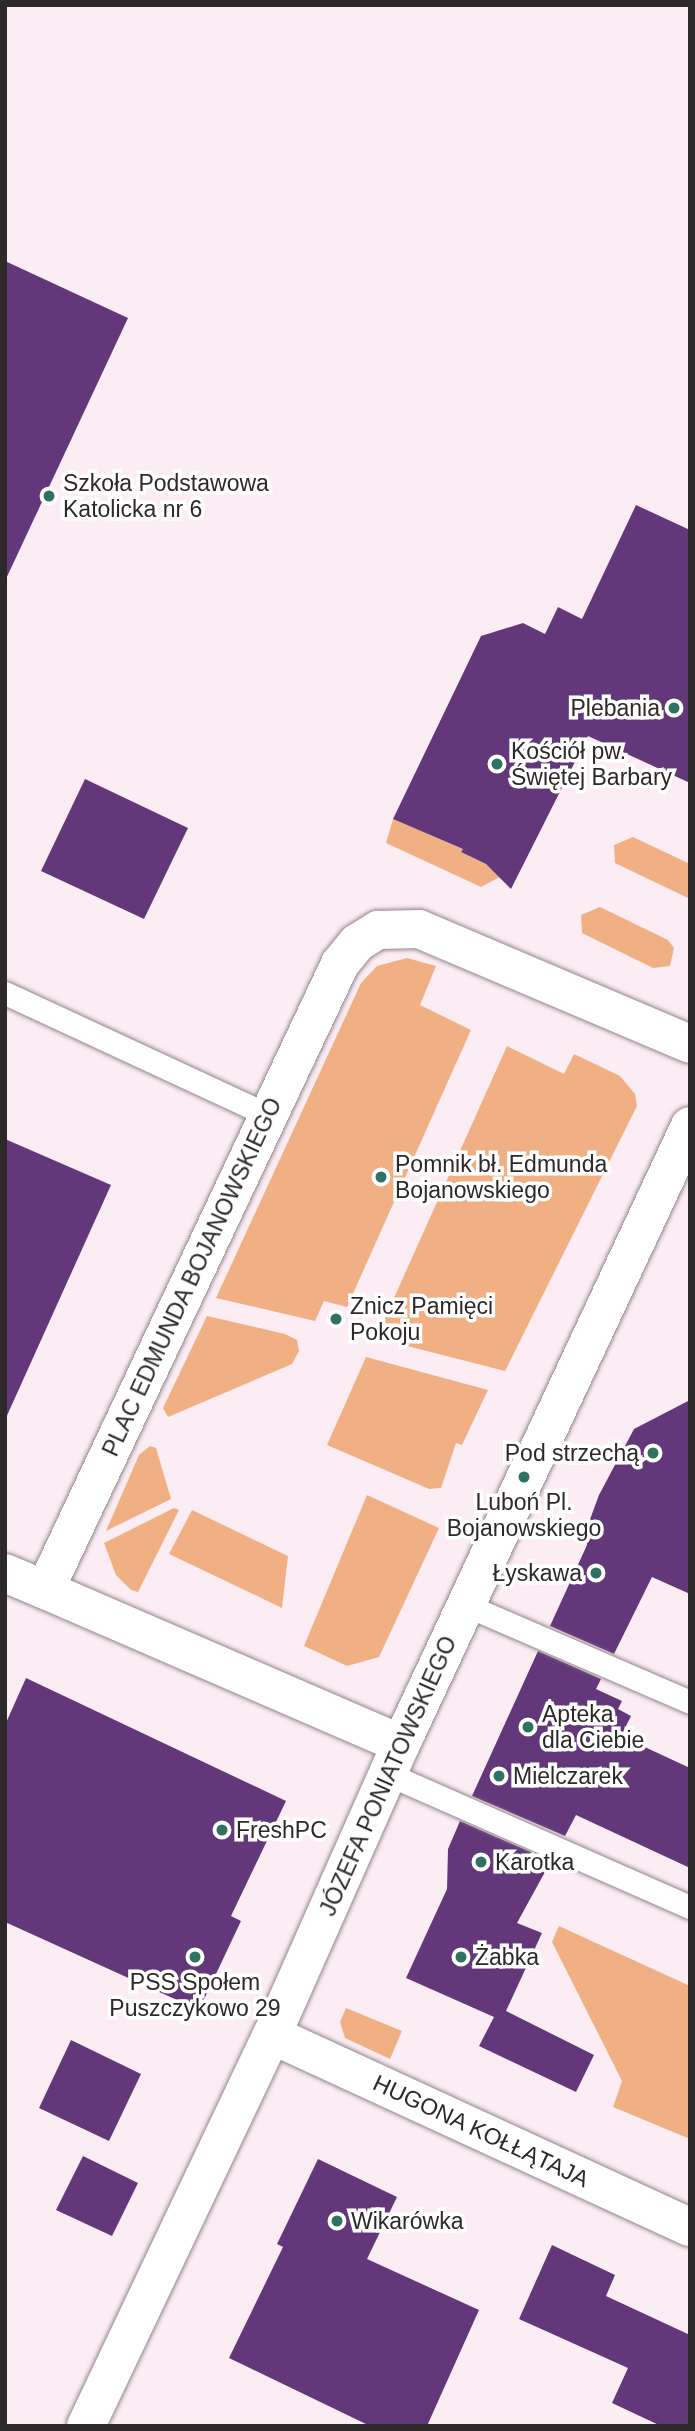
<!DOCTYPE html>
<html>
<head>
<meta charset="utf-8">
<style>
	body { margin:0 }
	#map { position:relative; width:695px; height:2431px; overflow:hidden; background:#fcedf4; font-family:Helvetica,sans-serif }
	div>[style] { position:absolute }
	.green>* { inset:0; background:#f0b083 }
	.building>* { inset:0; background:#63387a }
	.roads { filter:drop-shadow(0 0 2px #93858c) drop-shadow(0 0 2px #93858c) }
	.service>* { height:23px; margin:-11.5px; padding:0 11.5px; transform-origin:11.5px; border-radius:11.5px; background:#fff }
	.minor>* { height:38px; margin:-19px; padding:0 19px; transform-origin:19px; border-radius:19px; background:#fff }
	.tertiary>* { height:38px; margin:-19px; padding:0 19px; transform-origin:19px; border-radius:19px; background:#fff }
	.dots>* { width:19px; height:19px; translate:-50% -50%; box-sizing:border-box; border:4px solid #fff; border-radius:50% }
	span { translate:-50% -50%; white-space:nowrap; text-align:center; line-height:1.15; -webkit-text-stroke:7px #fff; paint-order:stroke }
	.poi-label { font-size:23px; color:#2d282a }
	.left { translate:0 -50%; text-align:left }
	.right { translate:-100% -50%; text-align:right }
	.street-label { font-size:23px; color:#2d282a }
	.frame { position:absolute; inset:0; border:7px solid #2d282a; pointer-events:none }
</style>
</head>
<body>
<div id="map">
	<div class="green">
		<div style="clip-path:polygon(393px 819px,463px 849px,461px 852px,486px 864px,500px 877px,481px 887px,386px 843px)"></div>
		<div style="clip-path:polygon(633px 837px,690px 864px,690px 899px,615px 863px,614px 845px)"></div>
		<div style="clip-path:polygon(600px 907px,668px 940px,674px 948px,670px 966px,653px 968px,582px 933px,581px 915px)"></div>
		<div style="clip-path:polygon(407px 958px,436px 966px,420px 1005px,471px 1030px,347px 1307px,324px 1301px,315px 1321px,216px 1298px,361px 983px,377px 966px)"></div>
		<div style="clip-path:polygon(507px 1046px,564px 1074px,574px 1054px,620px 1076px,635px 1094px,637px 1106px,505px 1371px,376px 1338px)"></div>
		<div style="clip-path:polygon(207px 1316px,285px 1334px,297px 1340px,299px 1351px,292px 1364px,168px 1417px,163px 1408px)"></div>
		<div style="clip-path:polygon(366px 1357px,488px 1390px,462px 1445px,456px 1443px,441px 1488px,429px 1489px,327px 1445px)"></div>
		<div style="clip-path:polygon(150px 1446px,156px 1448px,171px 1499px,106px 1531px,139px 1455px)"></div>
		<div style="clip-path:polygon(367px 1495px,439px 1528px,379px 1657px,347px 1666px,304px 1646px)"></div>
		<div style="clip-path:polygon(174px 1508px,179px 1510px,138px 1592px,131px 1590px,116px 1575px,104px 1543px)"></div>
		<div style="clip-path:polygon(192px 1510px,288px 1556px,282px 1608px,169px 1554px)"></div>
		<div style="clip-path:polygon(559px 1926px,690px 1986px,690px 2139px,613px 2107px,622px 2081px,552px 1942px)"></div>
		<div style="clip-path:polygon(346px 2008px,402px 2031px,390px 2059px,345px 2038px,340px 2022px)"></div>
	</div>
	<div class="building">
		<div style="clip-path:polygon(5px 261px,128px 318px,5px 581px)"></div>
		<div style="clip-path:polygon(636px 505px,690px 530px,690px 783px,588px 736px,511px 889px,486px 864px,461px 852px,463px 849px,393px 819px,481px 636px,523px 623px,545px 634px,558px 607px,582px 619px)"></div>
		<div style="clip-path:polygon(85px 779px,188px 828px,144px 919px,41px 871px)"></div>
		<div style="clip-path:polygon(5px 1139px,111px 1185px,5px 1420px)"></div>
		<div style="clip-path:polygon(690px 1400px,690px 1594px,652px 1577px,614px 1654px,550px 1626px,587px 1545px,585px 1533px,599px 1495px,634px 1429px)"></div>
		<div style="clip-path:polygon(538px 1651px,601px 1679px,596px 1689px,622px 1701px,618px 1709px,631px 1716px,621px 1736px,690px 1768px,690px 1868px,576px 1815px,565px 1836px,472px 1796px)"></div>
		<div style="clip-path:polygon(26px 1678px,286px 1801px,231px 1916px,241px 1921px,199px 2010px,5px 1922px,5px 1725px)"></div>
		<div style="clip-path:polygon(460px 1821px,551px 1861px,517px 1923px,542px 1933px,506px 2011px,594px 2055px,576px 2092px,479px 2046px,494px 2017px,406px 1978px,447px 1889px,448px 1849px)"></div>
		<div style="clip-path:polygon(71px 2040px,141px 2074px,109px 2141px,39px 2108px)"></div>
		<div style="clip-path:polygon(83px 2156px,138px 2183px,112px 2236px,56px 2210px)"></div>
		<div style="clip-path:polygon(318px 2159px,397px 2197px,367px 2259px,479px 2310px,427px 2426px,370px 2426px,229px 2358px,283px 2247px,277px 2244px)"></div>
		<div style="clip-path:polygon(552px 2245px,615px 2275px,606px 2296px,690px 2335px,690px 2426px,661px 2426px,612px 2403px,628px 2368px,519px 2319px)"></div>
	</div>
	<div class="roads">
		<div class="service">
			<div style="left:5px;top:993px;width:290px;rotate:24.9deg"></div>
			<div style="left:466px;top:1605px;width:244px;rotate:23.4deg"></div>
			<div style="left:388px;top:1774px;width:330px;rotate:23.8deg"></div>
		</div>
		<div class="minor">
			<div style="left:5px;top:1573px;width:43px;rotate:23deg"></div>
			<div style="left:401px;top:1744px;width:388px;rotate:-156.6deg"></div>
			<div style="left:45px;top:1590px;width:692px;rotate:-64.77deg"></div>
			<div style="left:340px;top:964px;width:27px;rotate:-51deg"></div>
			<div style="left:357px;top:943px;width:25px;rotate:-32deg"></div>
			<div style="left:378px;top:930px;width:41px;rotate:-1.4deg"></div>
			<div style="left:419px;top:929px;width:294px;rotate:23deg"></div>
			<div style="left:272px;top:2035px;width:460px;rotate:24.7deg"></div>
		</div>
		<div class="tertiary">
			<div style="left:86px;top:2426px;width:433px;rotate:-64.6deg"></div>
			<div style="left:272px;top:2035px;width:318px;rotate:-66.1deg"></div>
			<div style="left:401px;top:1744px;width:682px;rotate:-64.94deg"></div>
		</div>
	</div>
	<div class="dots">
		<div style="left:49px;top:496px;background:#2f7162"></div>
		<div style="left:674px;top:708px;background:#2f7162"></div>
		<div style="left:497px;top:764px;background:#2f7162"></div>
		<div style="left:381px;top:1177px;background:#2f7162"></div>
		<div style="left:336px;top:1319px;background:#2f7162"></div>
		<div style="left:653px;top:1453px;background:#2f7162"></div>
		<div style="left:524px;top:1477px;background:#2f7162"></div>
		<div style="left:596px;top:1573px;background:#2f7162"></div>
		<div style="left:528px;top:1727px;background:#2f7162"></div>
		<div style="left:499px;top:1776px;background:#2f7162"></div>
		<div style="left:222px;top:1830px;background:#2f7162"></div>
		<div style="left:481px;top:1862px;background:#2f7162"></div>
		<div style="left:195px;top:1957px;background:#2f7162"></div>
		<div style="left:461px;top:1957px;background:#2f7162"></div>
		<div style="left:337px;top:2221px;background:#2f7162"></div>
	</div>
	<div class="poi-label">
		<span class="left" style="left:63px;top:496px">Szkoła Podstawowa<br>Katolicka nr 6</span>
		<span class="right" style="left:660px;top:708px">Plebania</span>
		<span class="left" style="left:511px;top:764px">Kościół pw.<br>Świętej Barbary</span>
		<span class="left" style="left:395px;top:1177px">Pomnik bł. Edmunda<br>Bojanowskiego</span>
		<span class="left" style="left:350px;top:1319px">Znicz Pamięci<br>Pokoju</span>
		<span class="right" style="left:639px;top:1453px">Pod strzechą</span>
		<span style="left:524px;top:1515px">Luboń Pl.<br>Bojanowskiego</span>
		<span class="right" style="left:582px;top:1573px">Łyskawa</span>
		<span class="left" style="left:542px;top:1727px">Apteka<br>dla Ciebie</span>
		<span class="left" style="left:513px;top:1776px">Mielczarek</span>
		<span class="left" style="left:236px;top:1830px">FreshPC</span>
		<span class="left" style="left:495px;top:1862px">Karotka</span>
		<span class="left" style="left:475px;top:1957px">Żabka</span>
		<span style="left:195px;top:1995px">PSS Społem<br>Puszczykowo 29</span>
		<span class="left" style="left:351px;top:2221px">Wikarówka</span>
	</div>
	<div class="street-label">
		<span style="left:192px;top:1277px;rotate:-65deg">PLAC EDMUNDA BOJANOWSKIEGO</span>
		<span style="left:388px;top:1776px;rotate:-66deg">JÓZEFA PONIATOWSKIEGO</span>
		<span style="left:481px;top:2131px;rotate:25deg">HUGONA KOŁŁĄTAJA</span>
	</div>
	<div class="frame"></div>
</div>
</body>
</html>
